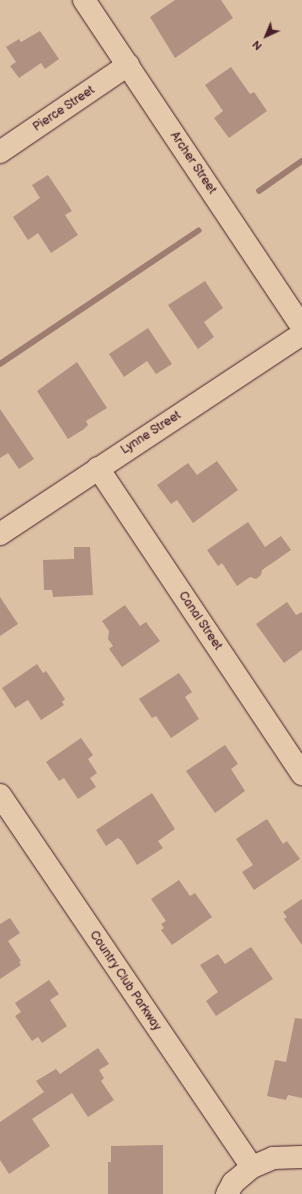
<!DOCTYPE html>
<html>
<head>
<meta charset="utf-8">
<style>
	body { margin:0 }
	#map { position:relative; width:302px; height:1194px; overflow:hidden; background:#dbc0a3; font-family:"Balsamiq Sans",sans-serif }
	div>[style] { position:absolute }
	.stream>* { height:5.5px; margin:-2.75px; padding:0 2.75px; transform-origin:2.75px; border-radius:2.75px; background:#9e7c70 }
	.building>* { inset:0; background:#b09080 }
	.roads { filter:drop-shadow(0 0 1px #4a1f2b) drop-shadow(0 0 1px #4a1f2b) }
	.minor>* { height:22px; margin:-11px; padding:0 11px; transform-origin:11px; border-radius:11px; background:#e4caab }
	span { translate:-50% -50%; white-space:nowrap; text-align:center; line-height:1.15; -webkit-text-stroke:4px #e4caab; paint-order:stroke }
	.street-label { font-size:12px; color:#4a1f2b }
	.north { position:absolute; left:246px; top:16px; width:40px; height:40px; -webkit-text-stroke:3px #e4caab; paint-order:stroke; rotate:224deg; font-size:11px; font-weight:700; line-height:16px; text-align:center; color:#4a1f2b }
	.north::after { content:''; display:block; margin:auto; width:14px; height:18px; background:#4a1f2b; clip-path:polygon(50% 0,100% 100%,50% 72%,0 100%) }
</style>
</head>
<body>
<div id="map">
	<div class="stream">
		<div style="left:259px;top:191px;width:52px;rotate:-34.9deg"></div>
		<div style="left:0;top:364px;width:239px;rotate:-33.9deg"></div>
	</div>
	<div class="building">
		<div style="clip-path:polygon(175px 0,221px 0,233px 18px,175px 58px,150px 17px)"></div>
		<div style="clip-path:polygon(40px 31px,59px 59px,45px 69px,41px 63px,19px 78px,10px 66px,16px 62px,6px 47px,19px 39px,21px 42px)"></div>
		<div style="clip-path:polygon(231px 67px,250px 94px,254px 92px,267px 111px,229px 138px,214px 118px,223px 111px,205px 85px)"></div>
		<div style="clip-path:polygon(48px 175px,72px 211px,65px 215px,78px 235px,51px 253px,38px 233px,28px 240px,13px 217px,40px 198px,32px 185px)"></div>
		<div style="clip-path:polygon(205px 281px,223px 308px,204px 322px,214px 337px,198px 349px,168px 305px)"></div>
		<div style="clip-path:polygon(148px 328px,172px 364px,156px 374px,147px 361px,124px 377px,109px 354px)"></div>
		<div style="clip-path:polygon(77px 362px,107px 408px,86px 421px,88px 425px,84px 429px,68px 439px,37px 391px)"></div>
		<div style="clip-path:polygon(0 409px,34px 459px,19px 469px,8px 453px,0 458px)"></div>
		<div style="clip-path:polygon(217px 461px,238px 490px,193px 523px,177px 500px,171px 504px,157px 485px,188px 463px,197px 475px)"></div>
		<div style="clip-path:polygon(248px 522px,265px 547px,281px 536px,291px 550px,262px 570px,261px 575px,256px 579px,250px 577px,237px 586px,222px 563px,218px 566px,207px 550px)"></div>
		<div style="clip-path:polygon(74px 547px,90px 547px,93px 595px,53px 597px,52px 590px,44px 590px,43px 560px,74px 559px)"></div>
		<div style="clip-path:polygon(0 597px,18px 624px,0 636px)"></div>
		<div style="clip-path:polygon(287px 602px,296px 615px,302px 612px,302px 650px,284px 663px,256px 624px)"></div>
		<div style="clip-path:polygon(125px 605px,140px 626px,146px 622px,160px 641px,122px 667px,109px 649px,113px 646px,108px 639px,109px 631px,102px 621px)"></div>
		<div style="clip-path:polygon(37px 664px,43px 673px,46px 671px,65px 699px,62px 702px,64px 705px,41px 720px,28px 700px,15px 708px,2px 688px)"></div>
		<div style="clip-path:polygon(179px 673px,192px 692px,185px 697px,199px 719px,171px 738px,156px 716px,152px 718px,139px 699px)"></div>
		<div style="clip-path:polygon(81px 738px,93px 755px,88px 759px,97px 773px,90px 778px,96px 787px,78px 799px,64px 778px,59px 781px,46px 762px)"></div>
		<div style="clip-path:polygon(225px 745px,238px 764px,231px 769px,245px 791px,215px 813px,186px 771px)"></div>
		<div style="clip-path:polygon(152px 793px,175px 829px,158px 841px,163px 848px,137px 865px,122px 841px,118px 838px,106px 846px,96px 830px)"></div>
		<div style="clip-path:polygon(267px 819px,283px 844px,287px 841px,300px 859px,254px 890px,242px 872px,253px 865px,236px 839px)"></div>
		<div style="clip-path:polygon(179px 880px,190px 896px,195px 893px,212px 917px,172px 945px,161px 930px,164px 928px,161px 924px,166px 921px,151px 899px)"></div>
		<div style="clip-path:polygon(302px 899px,302px 945px,284px 919px,287px 917px,283px 912px)"></div>
		<div style="clip-path:polygon(10px 918px,20px 933px,8px 941px,21px 961px,19px 962px,21px 965px,0 979px,0 924px)"></div>
		<div style="clip-path:polygon(251px 947px,273px 979px,216px 1016px,206px 1001px,218px 992px,200px 965px,218px 954px,225px 964px)"></div>
		<div style="clip-path:polygon(49px 980px,59px 994px,50px 1000px,67px 1026px,42px 1043px,38px 1037px,32px 1041px,15px 1016px,21px 1012px,15px 1003px)"></div>
		<div style="clip-path:polygon(295px 1018px,302px 1019px,302px 1098px,288px 1095px,286px 1100px,267px 1096px,275px 1060px,286px 1062px)"></div>
		<div style="clip-path:polygon(98px 1048px,109px 1064px,99px 1070px,104px 1078px,101px 1081px,114px 1100px,88px 1117px,72px 1093px,32px 1119px,50px 1146px,9px 1174px,0 1160px,0 1122px,44px 1092px,36px 1081px,56px 1069px,60px 1074px)"></div>
		<div style="clip-path:polygon(163px 1145px,163px 1194px,108px 1194px,108px 1162px,111px 1162px,111px 1146px)"></div>
	</div>
	<div class="roads">
		<div class="minor">
			<div style="left:84px;top:0;width:393px;rotate:56.3deg"></div>
			<div style="left:0;top:152px;width:155px;rotate:-34.2deg"></div>
			<div style="left:98px;top:468px;width:368px;rotate:56.3deg"></div>
			<div style="left:0;top:534px;width:362px;rotate:-33.5deg"></div>
			<div style="left:0;top:795px;width:449px;rotate:55.9deg"></div>
			<div style="left:227px;top:1194px;width:13px;rotate:-61deg"></div>
			<div style="left:233px;top:1183px;width:25px;rotate:-40deg"></div>
			<div style="left:252px;top:1167px;width:23px;rotate:-23deg"></div>
			<div style="left:273px;top:1158px;width:29px;rotate:-2deg"></div>
		</div>
	</div>
	<div class="street-label">
		<span style="left:64px;top:109px;rotate:-34deg">Pierce Street</span>
		<span style="left:193px;top:163px;rotate:56deg">Archer Street</span>
		<span style="left:151px;top:433px;rotate:-33deg">Lynne Street</span>
		<span style="left:200px;top:621px;rotate:56deg">Canal Street</span>
		<span style="left:125px;top:981px;rotate:56deg">Country Club Parkway</span>
	</div>
	<div class="north">N</div>
</div>
</body>
</html>
